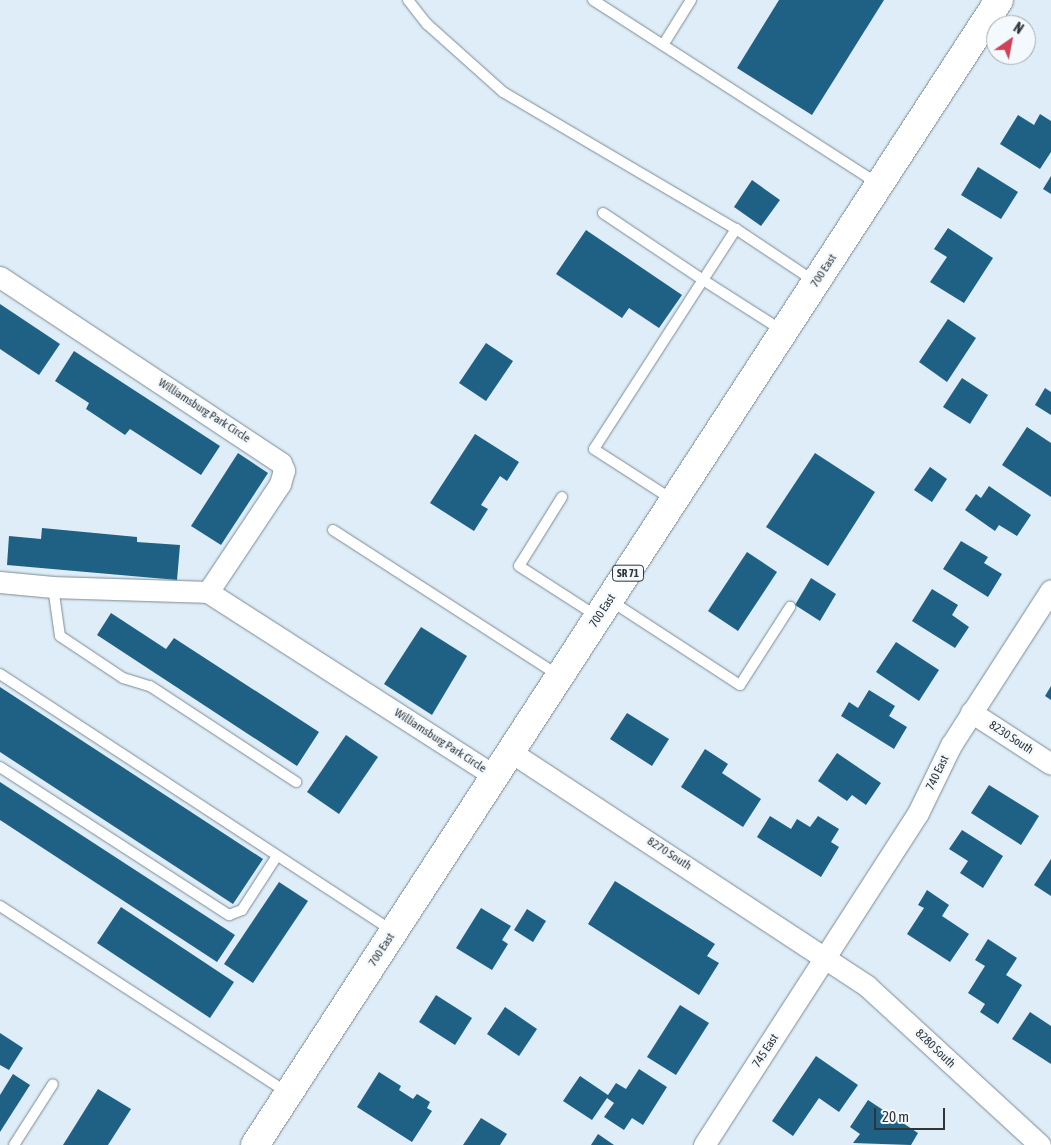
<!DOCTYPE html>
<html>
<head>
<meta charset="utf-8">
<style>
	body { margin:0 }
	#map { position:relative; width:1051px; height:1145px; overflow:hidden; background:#deedf8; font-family:"Asap Condensed",sans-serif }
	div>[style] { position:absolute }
	.building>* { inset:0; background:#1f6185 }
	.roads { filter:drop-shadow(0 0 1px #7c8a93) drop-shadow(0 0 1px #7c8a93) }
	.service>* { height:10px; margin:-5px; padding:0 5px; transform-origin:5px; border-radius:5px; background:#fff }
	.minor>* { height:21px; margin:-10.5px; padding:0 10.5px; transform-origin:10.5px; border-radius:10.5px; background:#fff }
	.primary>* { height:28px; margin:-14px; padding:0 14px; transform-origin:14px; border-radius:14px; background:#fff }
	span { translate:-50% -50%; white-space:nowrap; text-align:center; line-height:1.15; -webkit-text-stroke:5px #f3f9fd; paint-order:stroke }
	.shield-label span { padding:1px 4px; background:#f3f9fd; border:1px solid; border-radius:4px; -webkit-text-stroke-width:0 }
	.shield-label { font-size:11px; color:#2e3438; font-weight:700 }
	.street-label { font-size:12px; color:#2e3438 }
	.north { position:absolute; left:986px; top:15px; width:50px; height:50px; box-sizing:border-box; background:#f3f9fd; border:1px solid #a4aaae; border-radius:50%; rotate:33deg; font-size:14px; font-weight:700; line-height:20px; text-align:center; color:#2e3438 }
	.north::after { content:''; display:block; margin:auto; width:18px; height:22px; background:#d04056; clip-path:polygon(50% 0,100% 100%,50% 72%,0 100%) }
	.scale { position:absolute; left:874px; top:1108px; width:71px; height:22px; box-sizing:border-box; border:2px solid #2e3438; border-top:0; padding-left:6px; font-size:15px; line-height:18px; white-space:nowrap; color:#2e3438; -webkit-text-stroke:4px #f3f9fd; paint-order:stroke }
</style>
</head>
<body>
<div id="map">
	<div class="building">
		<div style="clip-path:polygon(779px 0,884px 0,812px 115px,737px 68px)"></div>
		<div style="clip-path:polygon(1040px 114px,1051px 121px,1051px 152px,1040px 169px,1000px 144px,1018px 115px,1034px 125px)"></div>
		<div style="clip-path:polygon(978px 167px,1018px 192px,1001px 219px,961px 195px)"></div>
		<div style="clip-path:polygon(1051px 176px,1051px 194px,1043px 189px)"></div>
		<div style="clip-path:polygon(752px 180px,780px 200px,761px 226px,734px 207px)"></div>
		<div style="clip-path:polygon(948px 228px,993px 258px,964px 303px,930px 282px,947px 257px,934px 249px)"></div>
		<div style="clip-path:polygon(586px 230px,682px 295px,659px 328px,629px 308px,622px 318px,556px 274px)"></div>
		<div style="clip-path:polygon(0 304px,60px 344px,39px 375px,0 349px)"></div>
		<div style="clip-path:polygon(948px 319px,976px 338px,947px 382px,919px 362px)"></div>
		<div style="clip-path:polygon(486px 343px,513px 361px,486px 401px,459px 383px)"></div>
		<div style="clip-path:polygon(74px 351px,220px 446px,201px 475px,130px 429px,125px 435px,86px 409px,89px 403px,55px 381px)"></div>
		<div style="clip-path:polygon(962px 378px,988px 395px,970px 424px,943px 407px)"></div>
		<div style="clip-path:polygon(1045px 388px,1051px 392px,1051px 415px,1035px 405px)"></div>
		<div style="clip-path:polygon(1027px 427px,1051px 443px,1051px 497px,1002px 465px)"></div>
		<div style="clip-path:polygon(475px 434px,519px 462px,507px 481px,500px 476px,481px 505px,488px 509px,474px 531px,430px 503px)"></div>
		<div style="clip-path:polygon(238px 453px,268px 473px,221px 545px,191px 526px)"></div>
		<div style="clip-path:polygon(815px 453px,875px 492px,828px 566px,766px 527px)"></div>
		<div style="clip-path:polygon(930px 467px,947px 479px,932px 502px,914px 490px)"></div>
		<div style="clip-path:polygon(989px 486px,1031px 515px,1017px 536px,999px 525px,995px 531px,965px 510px,976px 494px,981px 498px)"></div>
		<div style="clip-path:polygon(42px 528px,137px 537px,137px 542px,180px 545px,177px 580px,7px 565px,9px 536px,41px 539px)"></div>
		<div style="clip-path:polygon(961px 541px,988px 557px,984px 563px,1002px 574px,988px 597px,943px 569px)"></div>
		<div style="clip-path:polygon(747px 552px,777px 572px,738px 631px,708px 611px)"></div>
		<div style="clip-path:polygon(811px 578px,836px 594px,820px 621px,795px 605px)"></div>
		<div style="clip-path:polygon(932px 589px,958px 605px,952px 615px,969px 627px,955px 648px,912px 621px)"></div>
		<div style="clip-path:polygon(111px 613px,166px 649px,174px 638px,319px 732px,297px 766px,97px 635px)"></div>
		<div style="clip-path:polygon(421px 627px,467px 656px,432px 715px,384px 684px)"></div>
		<div style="clip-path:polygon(896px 642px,939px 670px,919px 701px,876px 672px)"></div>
		<div style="clip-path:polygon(1051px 686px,1051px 700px,1045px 696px)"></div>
		<div style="clip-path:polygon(0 687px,263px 859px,233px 904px,0 752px)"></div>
		<div style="clip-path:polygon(869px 690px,895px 706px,889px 716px,907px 727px,894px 749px,841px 716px,849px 702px,858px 708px)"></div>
		<div style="clip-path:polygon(627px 713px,669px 739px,652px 766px,610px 739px)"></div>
		<div style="clip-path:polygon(346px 735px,378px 757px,339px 814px,307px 792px)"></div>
		<div style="clip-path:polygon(705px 749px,728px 764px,722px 773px,761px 799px,743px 827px,681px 787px)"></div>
		<div style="clip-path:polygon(837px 753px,881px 783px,866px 805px,852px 795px,847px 801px,818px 781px)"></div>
		<div style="clip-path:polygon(0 782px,235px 935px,217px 962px,0 820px)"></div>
		<div style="clip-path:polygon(989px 785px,1039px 816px,1021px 845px,971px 813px)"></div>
		<div style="clip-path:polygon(770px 816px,791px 829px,797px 819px,810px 827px,818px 816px,839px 829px,831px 842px,839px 847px,821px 877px,757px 837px)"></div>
		<div style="clip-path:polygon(962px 830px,1003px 856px,983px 888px,960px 873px,968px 861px,949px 849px)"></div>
		<div style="clip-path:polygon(1051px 859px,1051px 896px,1034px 885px)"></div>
		<div style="clip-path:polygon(615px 881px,715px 944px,707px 956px,719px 963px,699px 995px,588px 924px)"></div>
		<div style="clip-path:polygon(279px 882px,308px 901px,253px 983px,224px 964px)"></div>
		<div style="clip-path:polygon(927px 890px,949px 905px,942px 916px,969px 934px,950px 962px,907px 934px,924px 908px,918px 905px)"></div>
		<div style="clip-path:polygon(121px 907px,234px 982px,210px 1018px,97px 943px)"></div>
		<div style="clip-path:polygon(481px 908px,511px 926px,502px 940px,508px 944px,492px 970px,456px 948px)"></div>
		<div style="clip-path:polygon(527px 909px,546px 921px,533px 942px,514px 930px)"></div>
		<div style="clip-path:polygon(988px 939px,1017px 958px,1006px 975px,1022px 985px,998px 1024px,980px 1012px,985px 1004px,968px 993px,985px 966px,975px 960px)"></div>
		<div style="clip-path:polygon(436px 995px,472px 1018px,455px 1045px,419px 1022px)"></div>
		<div style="clip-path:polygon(680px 1005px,709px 1023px,676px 1075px,647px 1057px)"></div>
		<div style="clip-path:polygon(505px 1007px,537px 1029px,519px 1056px,487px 1034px)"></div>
		<div style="clip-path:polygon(1030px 1012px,1051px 1026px,1051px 1064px,1012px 1039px)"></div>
		<div style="clip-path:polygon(0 1033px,23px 1048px,9px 1070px,0 1065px)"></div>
		<div style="clip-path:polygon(816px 1056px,858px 1085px,839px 1112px,819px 1098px,793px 1136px,772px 1121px)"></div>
		<div style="clip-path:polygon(639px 1069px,667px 1087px,643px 1125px,632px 1118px,624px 1130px,604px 1117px,614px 1103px,607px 1098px,592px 1120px,563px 1101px,580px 1076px,608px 1095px,616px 1083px,626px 1089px)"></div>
		<div style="clip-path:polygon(379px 1072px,401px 1086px,399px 1090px,413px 1099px,417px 1094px,430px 1102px,427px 1108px,432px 1111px,412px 1142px,357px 1107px)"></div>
		<div style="clip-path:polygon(13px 1074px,30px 1085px,0 1132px,0 1095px)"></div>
		<div style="clip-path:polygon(98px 1089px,131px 1109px,108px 1145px,63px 1145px)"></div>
		<div style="clip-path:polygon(868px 1100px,918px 1133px,911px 1145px,853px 1143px,860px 1134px,850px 1127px)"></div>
		<div style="clip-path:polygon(481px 1118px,507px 1134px,500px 1145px,463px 1145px)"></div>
		<div style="clip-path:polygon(598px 1134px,614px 1145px,591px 1145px)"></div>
	</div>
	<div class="roads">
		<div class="service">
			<div style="left:408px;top:0;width:31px;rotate:52deg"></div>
			<div style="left:427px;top:24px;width:102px;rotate:41.8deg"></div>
			<div style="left:503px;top:92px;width:270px;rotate:30.5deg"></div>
			<div style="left:593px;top:0;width:340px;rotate:32.8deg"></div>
			<div style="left:663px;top:45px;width:53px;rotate:-58.1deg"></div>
			<div style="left:603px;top:213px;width:120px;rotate:33.8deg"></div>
			<div style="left:703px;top:280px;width:61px;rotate:-57.1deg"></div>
			<div style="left:736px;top:229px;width:94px;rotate:33.7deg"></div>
			<div style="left:562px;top:497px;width:81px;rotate:121.9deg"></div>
			<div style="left:519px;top:566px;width:94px;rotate:32.8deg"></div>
			<div style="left:673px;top:500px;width:94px;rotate:-147.2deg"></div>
			<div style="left:594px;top:449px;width:201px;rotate:-57.2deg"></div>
			<div style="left:703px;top:280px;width:95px;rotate:32.5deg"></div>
			<div style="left:333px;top:530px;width:268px;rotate:32.8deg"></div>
			<div style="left:53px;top:587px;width:49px;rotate:81.9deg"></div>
			<div style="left:60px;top:636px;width:76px;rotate:33.7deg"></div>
			<div style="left:123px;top:678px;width:28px;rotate:17deg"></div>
			<div style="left:150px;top:686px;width:175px;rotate:33.3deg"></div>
			<div style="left:611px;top:601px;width:154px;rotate:33.1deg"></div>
			<div style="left:740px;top:685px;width:93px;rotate:-57.3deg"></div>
			<div style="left:0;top:674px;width:470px;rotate:33.2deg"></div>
			<div style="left:0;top:767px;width:273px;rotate:32.9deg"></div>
			<div style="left:229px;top:915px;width:14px;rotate:-21deg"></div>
			<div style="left:242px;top:910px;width:64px;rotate:-57.1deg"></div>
			<div style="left:0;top:906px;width:343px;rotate:33deg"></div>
			<div style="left:14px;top:1145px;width:72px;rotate:-57.4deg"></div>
		</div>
		<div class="minor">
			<div style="left:0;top:277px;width:337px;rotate:33.5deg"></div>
			<div style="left:281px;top:463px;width:8px;rotate:67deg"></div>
			<div style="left:284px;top:470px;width:15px;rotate:106deg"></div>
			<div style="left:280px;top:484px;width:130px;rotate:123.7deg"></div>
			<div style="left:0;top:582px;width:53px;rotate:5.4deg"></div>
			<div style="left:53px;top:587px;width:155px;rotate:1.8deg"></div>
			<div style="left:208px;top:592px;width:341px;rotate:32.7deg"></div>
			<div style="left:971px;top:712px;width:95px;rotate:33deg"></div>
			<div style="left:511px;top:752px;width:426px;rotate:33.3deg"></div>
			<div style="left:867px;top:986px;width:235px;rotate:42.6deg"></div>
			<div style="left:704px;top:1145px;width:395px;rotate:-57.2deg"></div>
			<div style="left:918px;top:813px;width:76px;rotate:-64.1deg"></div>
			<div style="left:951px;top:745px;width:184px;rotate:-57.2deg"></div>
		</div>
		<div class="primary">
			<div style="left:255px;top:1145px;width:1365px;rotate:-56.98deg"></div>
		</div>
	</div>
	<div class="shield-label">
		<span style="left:628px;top:573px">SR 71</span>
	</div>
	<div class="street-label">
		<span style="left:824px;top:271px;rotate:-57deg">700 East</span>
		<span style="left:204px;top:411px;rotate:33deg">Williamsburg Park Circle</span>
		<span style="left:603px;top:611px;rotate:-57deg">700 East</span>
		<span style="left:1011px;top:738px;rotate:33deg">8230 South</span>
		<span style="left:440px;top:741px;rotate:33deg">Williamsburg Park Circle</span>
		<span style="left:938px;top:773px;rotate:-64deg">740 East</span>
		<span style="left:669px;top:854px;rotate:33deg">8270 South</span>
		<span style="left:382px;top:950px;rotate:-57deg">700 East</span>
		<span style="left:935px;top:1049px;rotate:44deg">8280 South</span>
		<span style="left:766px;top:1051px;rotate:-57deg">745 East</span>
	</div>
	<div class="north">N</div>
	<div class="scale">20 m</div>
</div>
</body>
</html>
